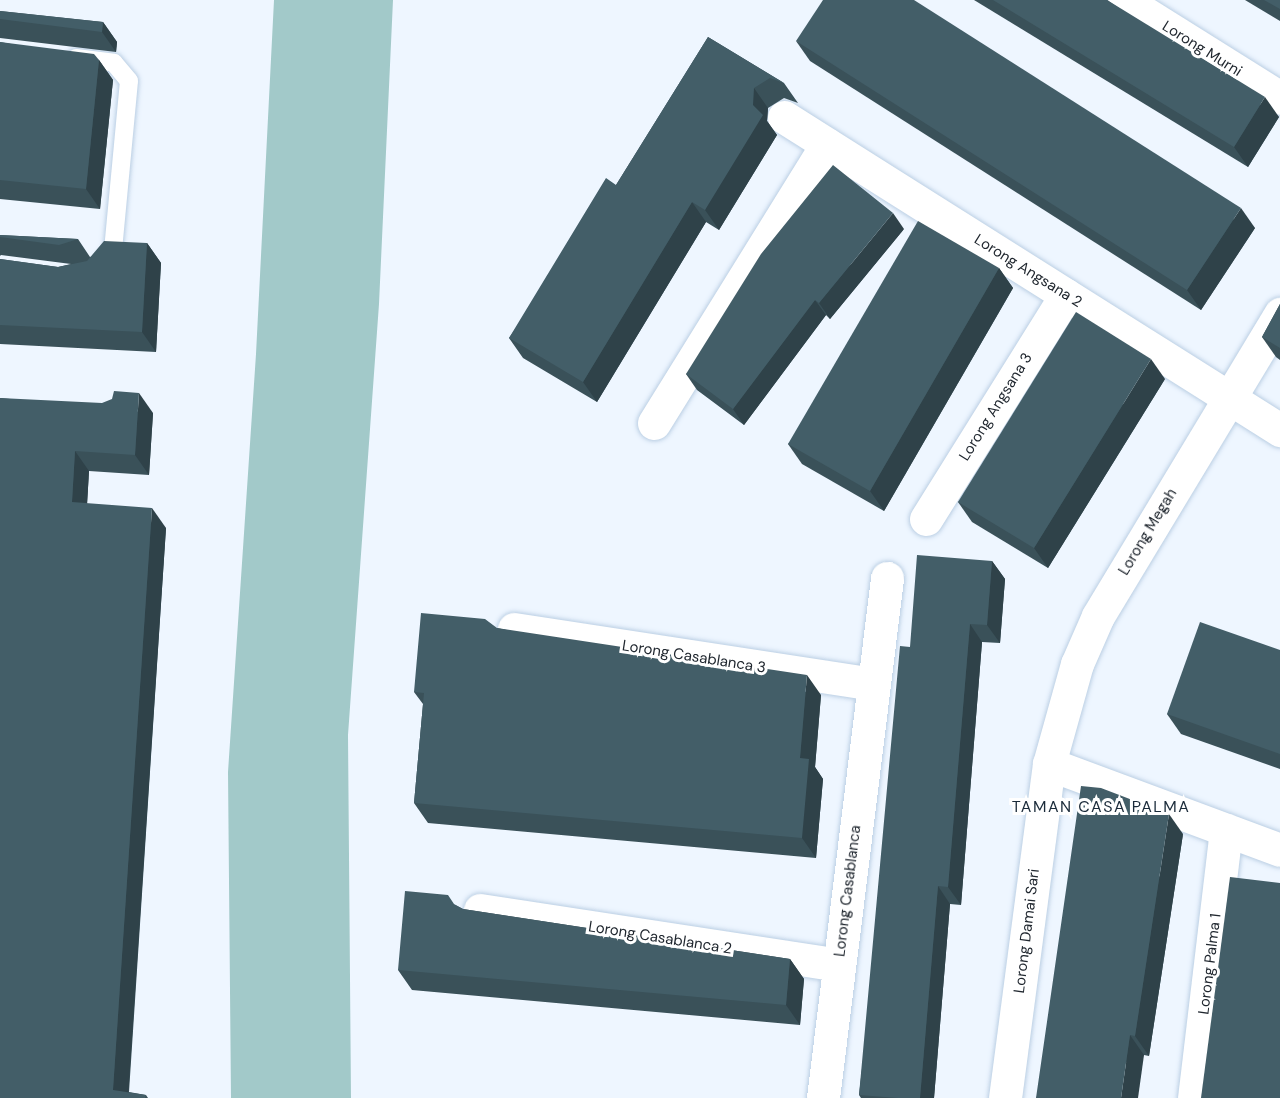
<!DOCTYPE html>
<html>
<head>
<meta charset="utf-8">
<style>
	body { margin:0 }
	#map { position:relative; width:1280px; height:1098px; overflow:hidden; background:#eef6ff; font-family:"DM Sans",sans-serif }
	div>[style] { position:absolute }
	.water>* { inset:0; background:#a2c9c9 }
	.roads { filter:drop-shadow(0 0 2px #bbcfe4) drop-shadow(0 0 2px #bbcfe4) }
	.lane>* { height:18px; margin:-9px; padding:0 9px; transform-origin:9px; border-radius:9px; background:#fff }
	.street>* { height:33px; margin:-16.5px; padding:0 16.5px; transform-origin:16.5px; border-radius:16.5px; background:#fff }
	.wall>* { inset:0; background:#3a5159 }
	.shaded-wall>* { inset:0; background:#2f4249 }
	.building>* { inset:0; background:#435e68 }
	span { translate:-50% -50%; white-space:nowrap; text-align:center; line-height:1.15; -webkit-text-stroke:6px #fff; paint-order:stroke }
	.street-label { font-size:15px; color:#20272f }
	.neighbourhood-label { font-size:16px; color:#1b2b3a; letter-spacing:1.5px }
</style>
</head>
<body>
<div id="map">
	<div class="water">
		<div style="clip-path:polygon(274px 0,393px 0,379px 304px,348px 735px,351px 1098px,231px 1098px,228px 772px,256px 354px)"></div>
	</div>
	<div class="roads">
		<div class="lane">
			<div style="left:76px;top:58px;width:38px;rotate:7deg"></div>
			<div style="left:114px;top:63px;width:23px;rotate:50deg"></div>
			<div style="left:129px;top:81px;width:169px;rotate:95.4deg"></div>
			<div style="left:113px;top:249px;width:16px;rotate:125deg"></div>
		</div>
		<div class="street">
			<div style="left:1124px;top:0;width:184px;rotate:32.1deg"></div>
			<div style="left:784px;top:117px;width:587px;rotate:32.25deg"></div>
			<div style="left:654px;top:423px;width:328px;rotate:-58.2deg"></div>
			<div style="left:926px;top:519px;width:264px;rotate:-58deg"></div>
			<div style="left:514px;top:629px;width:364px;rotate:8.7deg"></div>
			<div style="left:1049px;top:764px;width:246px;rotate:20.4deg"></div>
			<div style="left:480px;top:910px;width:363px;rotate:8.7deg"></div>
			<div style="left:823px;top:1098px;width:524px;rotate:-82.98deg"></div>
			<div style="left:1005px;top:1098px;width:337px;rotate:-82.5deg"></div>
			<div style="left:1049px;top:764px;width:104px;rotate:-74.4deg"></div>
			<div style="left:1077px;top:664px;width:52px;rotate:-66.4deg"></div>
			<div style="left:1098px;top:616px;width:353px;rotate:-58.9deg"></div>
			<div style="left:1194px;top:1098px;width:270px;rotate:-83.2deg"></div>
		</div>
	</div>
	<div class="wall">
		<div style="clip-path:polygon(974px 0,1107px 0,1279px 117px,1248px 167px)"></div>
		<div style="clip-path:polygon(1245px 0,1280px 0,1280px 21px)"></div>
		<div style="clip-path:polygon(0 11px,103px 22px,117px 42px,116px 52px,0 38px)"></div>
		<div style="clip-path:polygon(708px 37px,784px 83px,798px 103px,784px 98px,768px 108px,767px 121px,777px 135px,719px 230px,706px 222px,597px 402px,523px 358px,509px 338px,616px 185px)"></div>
		<div style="clip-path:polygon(796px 41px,1255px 228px,1201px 310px,810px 61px)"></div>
		<div style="clip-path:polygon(0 42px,99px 60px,113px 80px,100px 209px,0 199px)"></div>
		<div style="clip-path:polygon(904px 229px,830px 319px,826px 315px,744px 425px,697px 390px,686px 374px)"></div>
		<div style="clip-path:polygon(0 235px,78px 239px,90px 257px,147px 243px,161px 263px,156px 352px,0 344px,0 259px,58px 267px,71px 264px,1px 255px,0 256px)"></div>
		<div style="clip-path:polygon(999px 268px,1013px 288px,884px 511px,802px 464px,788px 444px)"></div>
		<div style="clip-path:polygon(1280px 304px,1280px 360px,1276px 357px,1262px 337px)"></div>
		<div style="clip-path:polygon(1165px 379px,1048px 568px,972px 522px,958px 502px)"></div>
		<div style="clip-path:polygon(0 398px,153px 413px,149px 475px,89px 471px,87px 504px,166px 528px,129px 1092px,146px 1095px,148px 1098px,0 1098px)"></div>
		<div style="clip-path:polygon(992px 561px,1005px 579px,1000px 643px,982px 642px,961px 905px,950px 904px,934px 1098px,861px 1098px,859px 1095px,910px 647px)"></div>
		<div style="clip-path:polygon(497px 628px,821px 695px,815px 767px,823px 779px,816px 858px,428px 823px,414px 803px,423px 704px,414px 692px)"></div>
		<div style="clip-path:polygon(1280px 650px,1280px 769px,1181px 734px,1167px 714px)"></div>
		<div style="clip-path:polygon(1183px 834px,1149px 1056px,1144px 1055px,1036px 1098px)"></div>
		<div style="clip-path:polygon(455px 905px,463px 909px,790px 959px,804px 979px,800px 1025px,412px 990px,398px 970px)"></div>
	</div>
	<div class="shaded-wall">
		<div style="clip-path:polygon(103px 22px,117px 42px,116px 52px,102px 32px)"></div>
		<div style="clip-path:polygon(99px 60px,113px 80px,100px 209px,86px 189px)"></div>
		<div style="clip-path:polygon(754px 88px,768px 108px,767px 121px,777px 135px,719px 230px,705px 210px)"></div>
		<div style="clip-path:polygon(1265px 97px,1279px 117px,1248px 167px,1234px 147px)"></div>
		<div style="clip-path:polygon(692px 202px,706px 222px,597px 402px,583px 382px)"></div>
		<div style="clip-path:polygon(1241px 208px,1255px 228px,1201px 310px,1187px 290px)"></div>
		<div style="clip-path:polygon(893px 213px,904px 229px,830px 319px,819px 303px)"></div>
		<div style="clip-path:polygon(147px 243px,161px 263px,156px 352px,142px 332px)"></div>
		<div style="clip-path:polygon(999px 268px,1013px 288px,884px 511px,870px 491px)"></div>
		<div style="clip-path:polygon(815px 300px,826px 315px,744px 425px,733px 409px)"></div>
		<div style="clip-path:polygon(1151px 359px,1165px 379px,1048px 568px,1034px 548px)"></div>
		<div style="clip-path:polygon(139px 393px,153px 413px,149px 475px,135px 455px)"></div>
		<div style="clip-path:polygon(75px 451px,89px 471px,86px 523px,72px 502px)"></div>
		<div style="clip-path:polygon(152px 508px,166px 528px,128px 1098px,113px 1090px)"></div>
		<div style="clip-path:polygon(992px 561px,1005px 579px,1000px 643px,987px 625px)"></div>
		<div style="clip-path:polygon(970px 624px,982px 642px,961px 905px,948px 887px)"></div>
		<div style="clip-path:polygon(807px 675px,821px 695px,815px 767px,823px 779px,816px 858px,802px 838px,800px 758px)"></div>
		<div style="clip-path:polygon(1169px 814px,1183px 834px,1149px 1056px,1135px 1036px)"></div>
		<div style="clip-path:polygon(938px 886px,950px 904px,934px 1098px,920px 1098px)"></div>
		<div style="clip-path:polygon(790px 959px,804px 979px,800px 1025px,786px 1005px)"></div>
		<div style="clip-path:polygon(1130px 1035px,1144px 1055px,1138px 1098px,1121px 1098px)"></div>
	</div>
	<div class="building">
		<div style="clip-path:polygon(823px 0,914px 0,1241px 208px,1187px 290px,796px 41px)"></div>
		<div style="clip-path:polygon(993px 0,1107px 0,1265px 97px,1234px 147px)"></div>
		<div style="clip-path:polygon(1264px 0,1280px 0,1280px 9px)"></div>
		<div style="clip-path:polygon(0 11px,103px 22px,102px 32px,0 19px)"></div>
		<div style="clip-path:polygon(708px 37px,784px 83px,770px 78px,754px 88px,753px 105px,763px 115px,705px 210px,692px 202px,583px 382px,509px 338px,606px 178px,616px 185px)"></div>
		<div style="clip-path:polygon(0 42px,94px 54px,99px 60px,86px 189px,0 180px)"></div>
		<div style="clip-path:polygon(833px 165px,893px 213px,819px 303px,815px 300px,733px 409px,686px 374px,761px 254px)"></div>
		<div style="clip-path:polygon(918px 221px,999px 268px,870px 491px,788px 444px)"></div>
		<div style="clip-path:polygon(0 235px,78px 239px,59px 245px,0 237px)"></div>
		<div style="clip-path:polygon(104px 241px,147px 243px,142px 332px,0 325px,0 259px,58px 267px,87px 261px)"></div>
		<div style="clip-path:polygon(1280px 304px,1280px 348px,1262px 337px)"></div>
		<div style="clip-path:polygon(1076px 312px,1151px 359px,1034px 548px,958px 502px)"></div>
		<div style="clip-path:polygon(114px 391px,139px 393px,135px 455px,75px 451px,72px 502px,152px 508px,113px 1090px,146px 1095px,145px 1098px,0 1098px,0 398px,102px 403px,112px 399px)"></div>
		<div style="clip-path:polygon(917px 555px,992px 561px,987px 625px,970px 624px,948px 887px,938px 886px,920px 1098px,898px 1098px,859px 1095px,900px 646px,910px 647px)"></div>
		<div style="clip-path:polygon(421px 613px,485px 619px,497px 628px,807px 675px,800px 758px,809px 759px,802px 838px,414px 803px,424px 693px,414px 692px)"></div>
		<div style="clip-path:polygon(1200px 622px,1280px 650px,1280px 754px,1167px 714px)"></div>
		<div style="clip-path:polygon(1081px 786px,1101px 788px,1169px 814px,1135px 1036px,1130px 1035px,1121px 1098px,1036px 1098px)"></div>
		<div style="clip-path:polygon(1230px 877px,1280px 883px,1280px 1098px,1201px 1098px)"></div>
		<div style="clip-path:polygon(405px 891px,448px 895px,454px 904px,463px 909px,790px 959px,786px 1005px,398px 970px)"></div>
	</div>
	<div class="street-label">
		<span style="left:1202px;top:49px;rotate:32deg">Lorong Murni</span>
		<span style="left:1028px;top:271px;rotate:32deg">Lorong Angsana 2</span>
		<span style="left:996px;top:407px;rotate:-58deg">Lorong Angsana 3</span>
		<span style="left:1148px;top:532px;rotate:-59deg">Lorong Megah</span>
		<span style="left:694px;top:657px;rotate:9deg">Lorong Casablanca 3</span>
		<span style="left:848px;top:891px;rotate:-83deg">Lorong Casablanca</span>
		<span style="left:1027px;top:931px;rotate:-83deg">Lorong Damai Sari</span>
		<span style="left:660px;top:938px;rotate:9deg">Lorong Casablanca 2</span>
		<span style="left:1210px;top:964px;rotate:-83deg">Lorong Palma 1</span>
	</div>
	<div class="neighbourhood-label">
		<span style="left:1101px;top:807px">TAMAN CASA PALMA</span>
	</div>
</div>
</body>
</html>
